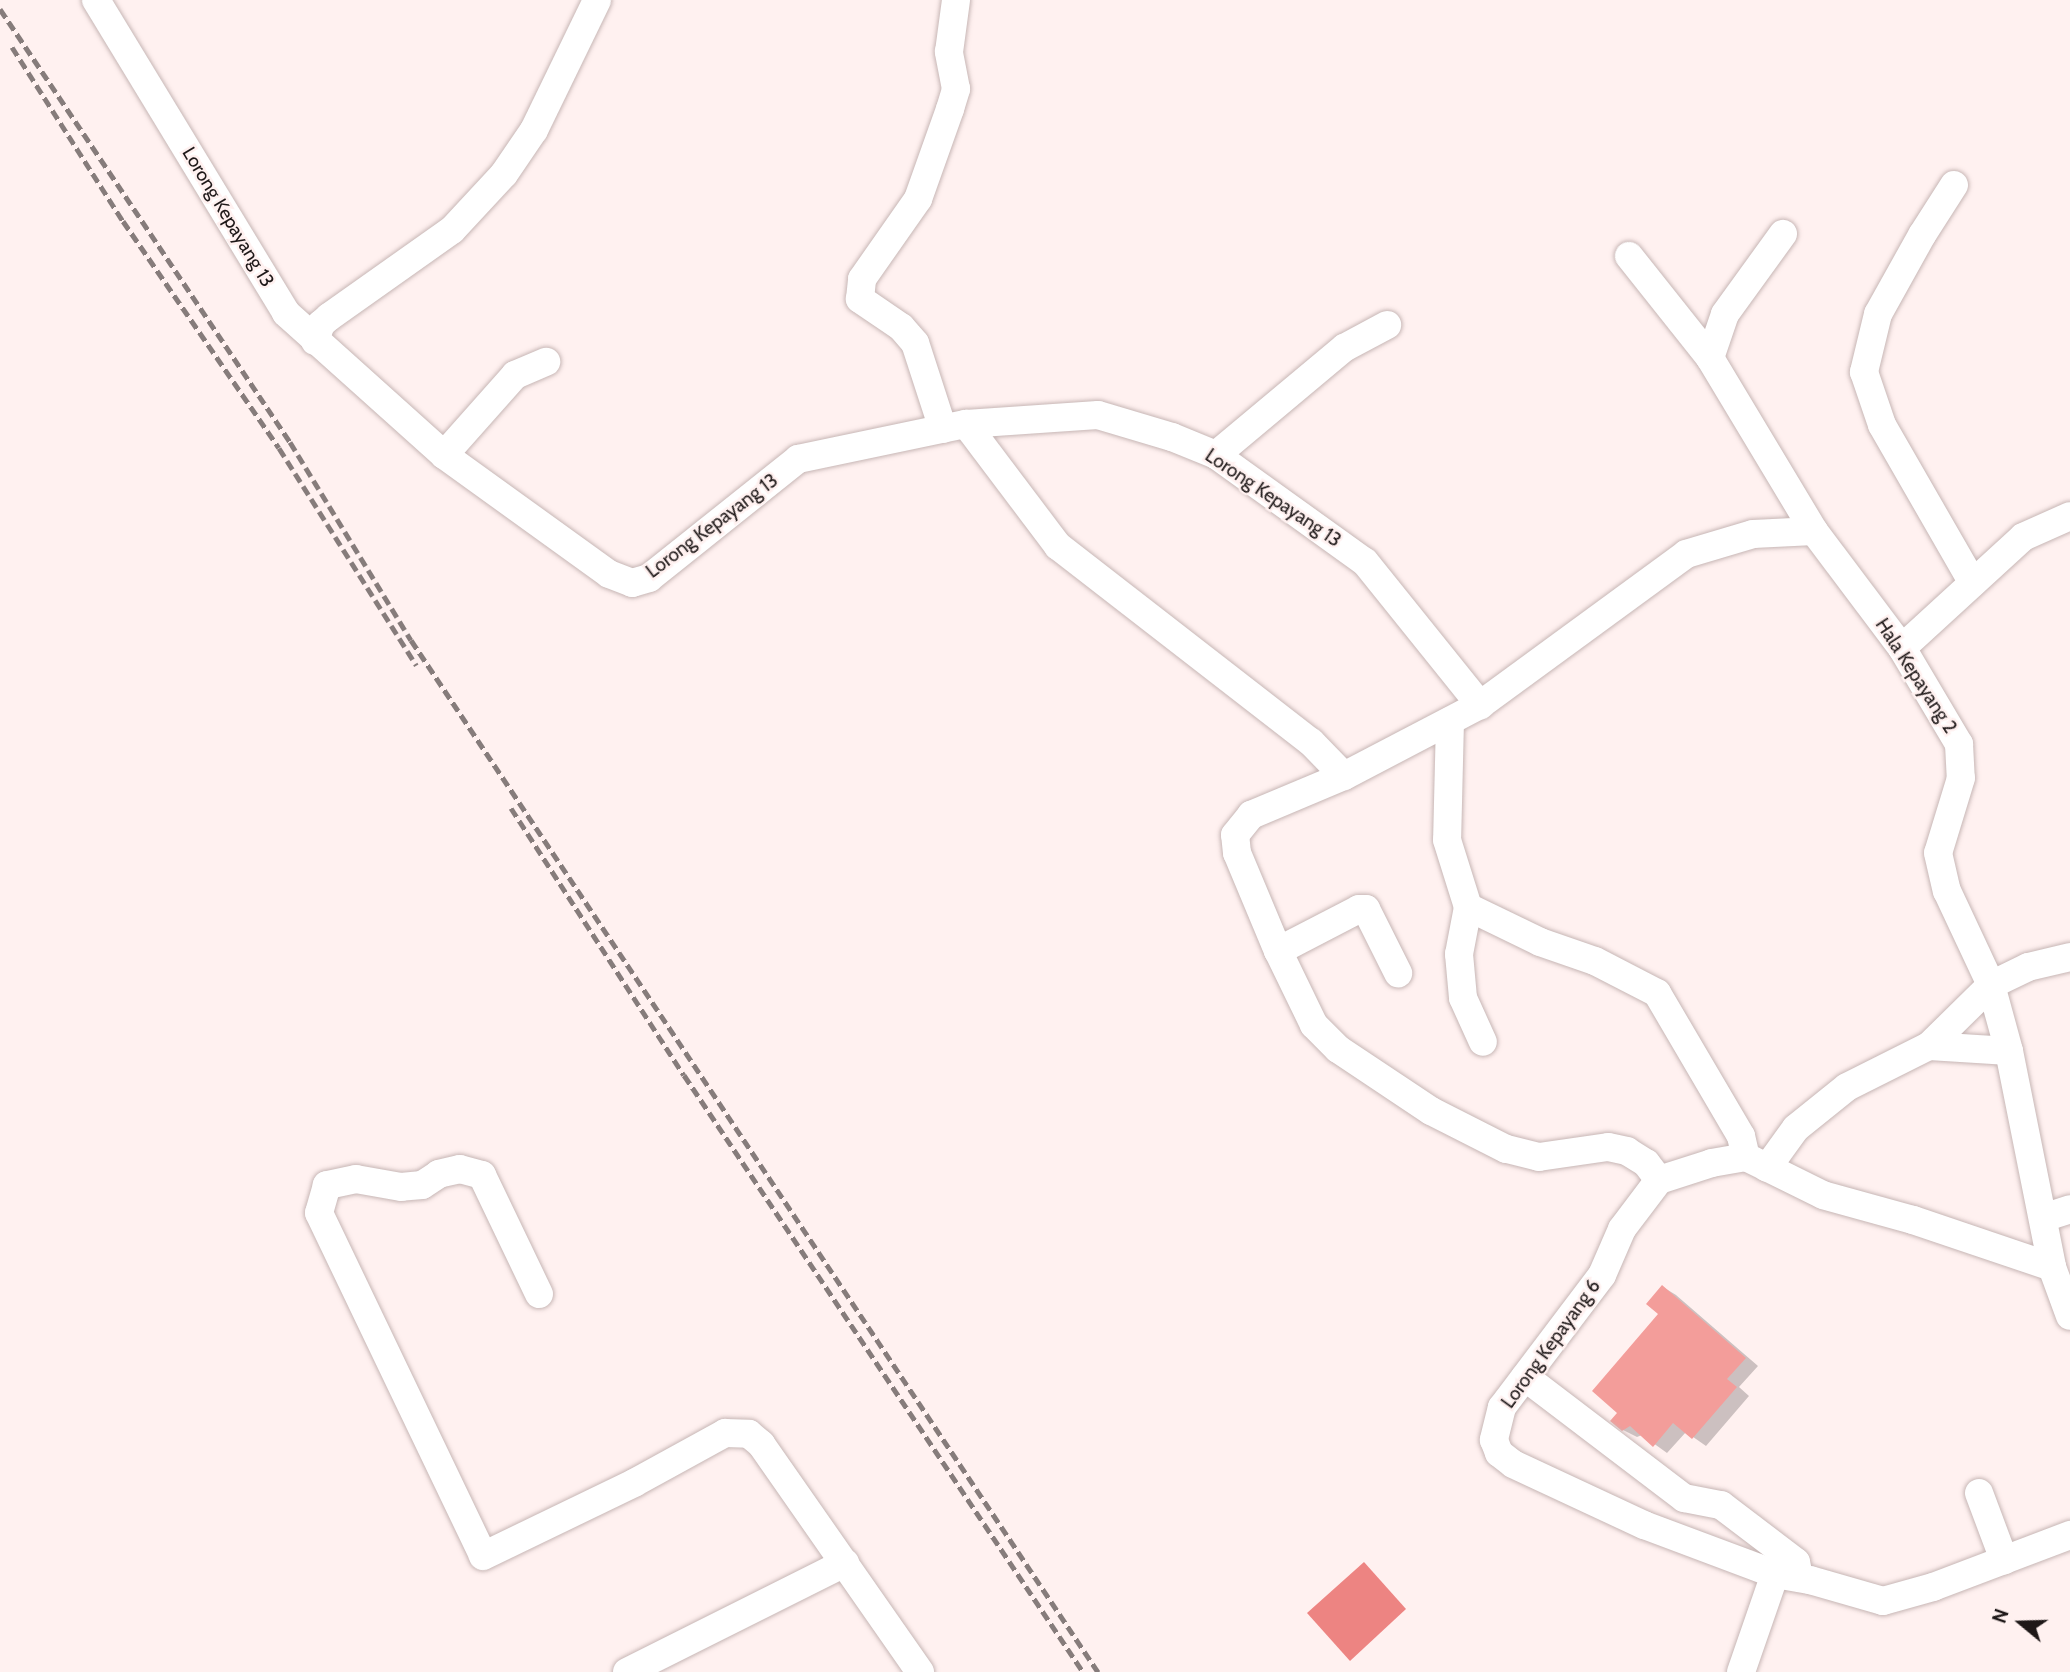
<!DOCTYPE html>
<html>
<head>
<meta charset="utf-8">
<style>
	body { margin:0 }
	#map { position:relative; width:2070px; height:1672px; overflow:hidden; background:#fff1f0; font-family:Cabin,sans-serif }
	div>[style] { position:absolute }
	.water>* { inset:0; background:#ed8482 }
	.shadow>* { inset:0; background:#0003 }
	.building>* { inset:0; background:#f39d9a }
	.roads { filter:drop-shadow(0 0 2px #c7b6b5) drop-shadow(0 0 2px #c7b6b5) }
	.minor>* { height:28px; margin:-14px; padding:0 14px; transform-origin:14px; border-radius:14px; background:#fff }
	.rail>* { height:5px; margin-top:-2.5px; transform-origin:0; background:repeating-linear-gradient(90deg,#867c7b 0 10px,transparent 0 15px) }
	span { translate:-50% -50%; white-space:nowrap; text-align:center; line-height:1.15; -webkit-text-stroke:5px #fff1f0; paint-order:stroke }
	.street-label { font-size:19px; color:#1e1818 }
	.north { position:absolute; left:1986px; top:1588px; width:70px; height:70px; -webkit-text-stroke:5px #fff1f0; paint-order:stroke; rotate:289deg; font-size:19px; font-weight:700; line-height:28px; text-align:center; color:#1e1818 }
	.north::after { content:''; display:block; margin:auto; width:24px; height:32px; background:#1e1818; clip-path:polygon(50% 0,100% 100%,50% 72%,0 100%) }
</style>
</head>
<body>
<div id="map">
	<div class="water">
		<div style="clip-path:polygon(1364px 1562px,1406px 1609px,1350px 1661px,1307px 1613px)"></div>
	</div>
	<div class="shadow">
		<div style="clip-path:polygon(1663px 1287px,1676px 1295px,1758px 1366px,1739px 1387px,1749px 1396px,1706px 1446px,1686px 1432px,1667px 1453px,1642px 1435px,1637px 1437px,1623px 1430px,1619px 1412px,1661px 1314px)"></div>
	</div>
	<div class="building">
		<div style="clip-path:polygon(1662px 1285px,1746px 1358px,1727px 1379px,1737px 1387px,1692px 1439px,1673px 1423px,1653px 1447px,1630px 1426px,1622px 1431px,1610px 1421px,1617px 1413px,1592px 1391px,1658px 1314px,1646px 1304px)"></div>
	</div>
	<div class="roads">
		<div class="minor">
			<div style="left:96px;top:0;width:366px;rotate:58.7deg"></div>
			<div style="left:286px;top:313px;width:212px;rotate:41.9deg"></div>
			<div style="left:444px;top:455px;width:203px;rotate:35.8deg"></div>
			<div style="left:609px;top:574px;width:25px;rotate:21deg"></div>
			<div style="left:632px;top:583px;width:18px;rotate:-16deg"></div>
			<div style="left:649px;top:578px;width:191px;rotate:-38.6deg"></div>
			<div style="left:798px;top:459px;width:172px;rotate:-11.8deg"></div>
			<div style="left:966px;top:424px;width:132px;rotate:-3.9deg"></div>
			<div style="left:1098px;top:415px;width:77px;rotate:16.6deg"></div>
			<div style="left:1172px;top:437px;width:48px;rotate:22.2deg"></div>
			<div style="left:1216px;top:455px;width:183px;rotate:35.7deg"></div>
			<div style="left:1365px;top:562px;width:184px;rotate:51.2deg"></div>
			<div style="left:1954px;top:185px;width:59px;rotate:122.6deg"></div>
			<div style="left:1922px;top:235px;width:90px;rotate:119.1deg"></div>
			<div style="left:1878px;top:314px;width:60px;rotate:103.6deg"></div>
			<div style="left:1864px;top:372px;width:56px;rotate:71.2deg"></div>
			<div style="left:1882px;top:425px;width:182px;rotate:60.1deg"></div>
			<div style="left:1629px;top:256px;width:130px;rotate:51.5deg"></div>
			<div style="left:1710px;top:358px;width:202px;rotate:59deg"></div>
			<div style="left:1814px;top:531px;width:146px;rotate:53.1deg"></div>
			<div style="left:1902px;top:648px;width:112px;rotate:59.3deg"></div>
			<div style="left:1959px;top:744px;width:34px;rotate:87deg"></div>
			<div style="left:1961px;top:778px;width:78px;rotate:107deg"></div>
			<div style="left:1938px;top:853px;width:39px;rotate:77deg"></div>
			<div style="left:1947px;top:891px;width:104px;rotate:64.9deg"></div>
			<div style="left:1991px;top:985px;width:68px;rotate:74.7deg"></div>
			<div style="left:2009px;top:1051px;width:220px;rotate:78.7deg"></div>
			<div style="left:2052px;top:1267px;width:52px;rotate:69.8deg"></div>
			<div style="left:315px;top:341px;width:18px;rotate:-71deg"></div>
			<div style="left:321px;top:324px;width:11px;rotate:-41deg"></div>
			<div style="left:329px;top:317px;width:151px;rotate:-35.3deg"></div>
			<div style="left:452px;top:230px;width:76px;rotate:-47.1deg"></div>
			<div style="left:504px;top:174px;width:53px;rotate:-55.7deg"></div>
			<div style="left:534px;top:130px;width:144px;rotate:-64.1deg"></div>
			<div style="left:1710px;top:358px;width:46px;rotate:-71.2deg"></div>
			<div style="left:1725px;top:314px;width:99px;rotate:-54.1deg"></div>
			<div style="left:966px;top:424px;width:153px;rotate:53deg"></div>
			<div style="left:1058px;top:546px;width:320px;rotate:37.8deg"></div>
			<div style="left:1311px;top:742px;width:47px;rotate:45.9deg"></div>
			<div style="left:943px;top:429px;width:90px;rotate:-108deg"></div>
			<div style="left:915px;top:343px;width:21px;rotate:-131deg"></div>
			<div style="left:901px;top:327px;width:50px;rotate:-145.7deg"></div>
			<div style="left:860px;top:299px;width:20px;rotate:-84deg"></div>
			<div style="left:862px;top:279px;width:98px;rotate:-55deg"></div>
			<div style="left:918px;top:199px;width:96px;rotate:-70.4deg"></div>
			<div style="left:950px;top:109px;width:21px;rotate:-73deg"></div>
			<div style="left:956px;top:89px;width:38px;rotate:-101deg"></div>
			<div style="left:949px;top:52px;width:52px;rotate:-82.3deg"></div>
			<div style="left:444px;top:455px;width:107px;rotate:-48.4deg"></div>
			<div style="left:515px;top:375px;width:34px;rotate:-23deg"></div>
			<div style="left:1216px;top:455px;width:167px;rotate:-39.9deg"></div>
			<div style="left:1344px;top:348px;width:49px;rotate:-28.1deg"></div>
			<div style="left:1902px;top:648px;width:164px;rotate:-42.5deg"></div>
			<div style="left:2023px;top:537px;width:51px;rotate:-24.1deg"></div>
			<div style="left:1450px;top:721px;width:119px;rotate:91.4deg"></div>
			<div style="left:1447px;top:840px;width:70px;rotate:72.6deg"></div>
			<div style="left:1468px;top:907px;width:48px;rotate:100.8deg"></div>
			<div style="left:1459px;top:954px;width:44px;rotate:84.8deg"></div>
			<div style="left:1463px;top:998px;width:48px;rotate:65.6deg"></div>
			<div style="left:1468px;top:907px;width:80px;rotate:25.9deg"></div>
			<div style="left:1540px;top:942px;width:58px;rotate:19.1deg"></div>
			<div style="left:1595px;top:961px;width:70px;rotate:27.3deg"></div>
			<div style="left:1657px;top:993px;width:166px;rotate:59.6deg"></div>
			<div style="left:1741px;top:1136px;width:22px;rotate:77deg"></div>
			<div style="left:1278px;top:951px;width:91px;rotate:-27.4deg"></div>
			<div style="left:1359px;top:909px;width:7px"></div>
			<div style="left:1366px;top:909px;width:72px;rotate:63.4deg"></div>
			<div style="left:1929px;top:1046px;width:87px;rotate:-44.5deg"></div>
			<div style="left:1991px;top:985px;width:41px;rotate:-25.9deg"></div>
			<div style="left:2028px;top:967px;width:43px;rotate:-13.4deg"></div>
			<div style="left:1767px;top:1168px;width:49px;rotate:-54.1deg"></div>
			<div style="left:1796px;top:1128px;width:65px;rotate:-38.8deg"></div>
			<div style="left:1847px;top:1087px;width:92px;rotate:-26.6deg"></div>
			<div style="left:1929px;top:1046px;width:80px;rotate:3.6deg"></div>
			<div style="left:1659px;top:1180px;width:21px;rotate:-127deg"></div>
			<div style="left:1646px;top:1163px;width:22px;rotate:-148deg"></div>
			<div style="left:1627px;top:1151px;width:19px;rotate:-168deg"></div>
			<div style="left:1608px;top:1147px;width:70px;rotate:171.8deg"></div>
			<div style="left:1539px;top:1157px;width:34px;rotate:-166deg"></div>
			<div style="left:1506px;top:1149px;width:84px;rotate:-153.1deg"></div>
			<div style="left:1431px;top:1111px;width:112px;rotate:-146.3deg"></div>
			<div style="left:1338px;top:1049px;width:34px;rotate:-135deg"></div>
			<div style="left:1314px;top:1025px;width:82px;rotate:-115.9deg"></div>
			<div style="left:1278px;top:951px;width:106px;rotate:-112.7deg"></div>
			<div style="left:1237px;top:853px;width:18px;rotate:-96deg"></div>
			<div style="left:1235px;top:835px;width:26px;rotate:-51deg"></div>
			<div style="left:1251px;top:815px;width:101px;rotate:-22.8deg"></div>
			<div style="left:1344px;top:776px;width:153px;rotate:-27.6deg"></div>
			<div style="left:1480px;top:705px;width:255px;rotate:-36.2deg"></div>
			<div style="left:1686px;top:554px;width:70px;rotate:-16.6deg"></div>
			<div style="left:1753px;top:534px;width:61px;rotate:-2.8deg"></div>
			<div style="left:2043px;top:1218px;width:28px;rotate:-18deg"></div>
			<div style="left:2052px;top:1267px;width:147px;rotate:-161.3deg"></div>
			<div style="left:1913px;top:1220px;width:93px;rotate:-164.5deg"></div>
			<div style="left:1823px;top:1195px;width:86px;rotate:-153.7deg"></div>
			<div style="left:1746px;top:1157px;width:35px;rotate:170deg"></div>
			<div style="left:1712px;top:1163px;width:56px;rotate:162.2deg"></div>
			<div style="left:1659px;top:1180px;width:61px;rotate:127.1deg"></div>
			<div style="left:1622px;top:1229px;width:50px;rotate:113.5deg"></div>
			<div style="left:1602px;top:1275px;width:166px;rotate:127.1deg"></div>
			<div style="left:1502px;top:1407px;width:34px;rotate:104deg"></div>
			<div style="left:1494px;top:1440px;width:14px;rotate:69deg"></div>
			<div style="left:1499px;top:1453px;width:18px;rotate:38deg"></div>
			<div style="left:1513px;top:1464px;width:145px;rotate:25deg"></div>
			<div style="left:1644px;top:1525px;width:140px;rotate:20.5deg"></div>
			<div style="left:1775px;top:1574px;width:36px;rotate:10deg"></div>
			<div style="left:1810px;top:1580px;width:76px;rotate:16deg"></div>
			<div style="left:1883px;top:1601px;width:52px;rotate:-15.6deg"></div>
			<div style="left:1933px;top:1587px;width:147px;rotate:-20.8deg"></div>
			<div style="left:539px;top:1294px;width:132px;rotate:-115.6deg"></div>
			<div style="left:482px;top:1175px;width:23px;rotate:-165deg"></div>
			<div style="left:460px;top:1169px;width:22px;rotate:167deg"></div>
			<div style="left:439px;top:1174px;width:20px;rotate:147deg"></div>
			<div style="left:422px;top:1185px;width:21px;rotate:175deg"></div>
			<div style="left:401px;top:1187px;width:46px;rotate:-169.9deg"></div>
			<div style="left:356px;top:1179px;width:30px;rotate:168deg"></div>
			<div style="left:327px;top:1185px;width:29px;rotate:106deg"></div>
			<div style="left:319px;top:1213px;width:380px;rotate:64.4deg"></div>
			<div style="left:483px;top:1556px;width:168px;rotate:-25.8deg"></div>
			<div style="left:634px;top:1483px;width:104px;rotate:-28.8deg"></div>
			<div style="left:725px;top:1433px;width:24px;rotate:2deg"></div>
			<div style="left:749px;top:1434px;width:16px;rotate:40deg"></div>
			<div style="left:761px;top:1444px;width:278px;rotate:55.1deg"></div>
			<div style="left:1525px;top:1377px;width:200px;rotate:37.3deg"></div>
			<div style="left:1684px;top:1498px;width:38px;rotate:11deg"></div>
			<div style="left:1721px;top:1505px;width:94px;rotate:37.2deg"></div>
			<div style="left:1796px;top:1562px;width:16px;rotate:79deg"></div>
			<div style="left:1979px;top:1493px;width:72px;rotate:69.5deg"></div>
			<div style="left:627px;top:1672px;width:244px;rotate:-26.6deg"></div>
			<div style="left:1741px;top:1672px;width:104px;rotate:-70.9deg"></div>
		</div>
	</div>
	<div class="rail">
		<div style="left:0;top:9px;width:521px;rotate:56.19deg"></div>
		<div style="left:290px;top:442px;width:232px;rotate:58.6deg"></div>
		<div style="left:411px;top:640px;width:1240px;rotate:56.35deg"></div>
		<div style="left:12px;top:47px;width:206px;rotate:57.5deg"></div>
		<div style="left:123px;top:221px;width:275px;rotate:55.5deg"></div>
		<div style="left:279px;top:448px;width:257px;rotate:57.7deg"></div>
		<div style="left:511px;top:808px;width:318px;rotate:57.1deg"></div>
		<div style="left:684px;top:1075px;width:718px;rotate:56.24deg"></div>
	</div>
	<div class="street-label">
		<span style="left:228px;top:217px;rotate:59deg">Lorong Kepayang 13</span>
		<span style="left:1273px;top:498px;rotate:34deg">Lorong Kepayang 13</span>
		<span style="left:712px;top:526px;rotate:-37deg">Lorong Kepayang 13</span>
		<span style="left:1916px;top:676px;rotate:57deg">Hala Kepayang 2</span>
		<span style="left:1551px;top:1344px;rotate:-54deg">Lorong Kepayang 6</span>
	</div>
	<div class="north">N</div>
</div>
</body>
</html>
